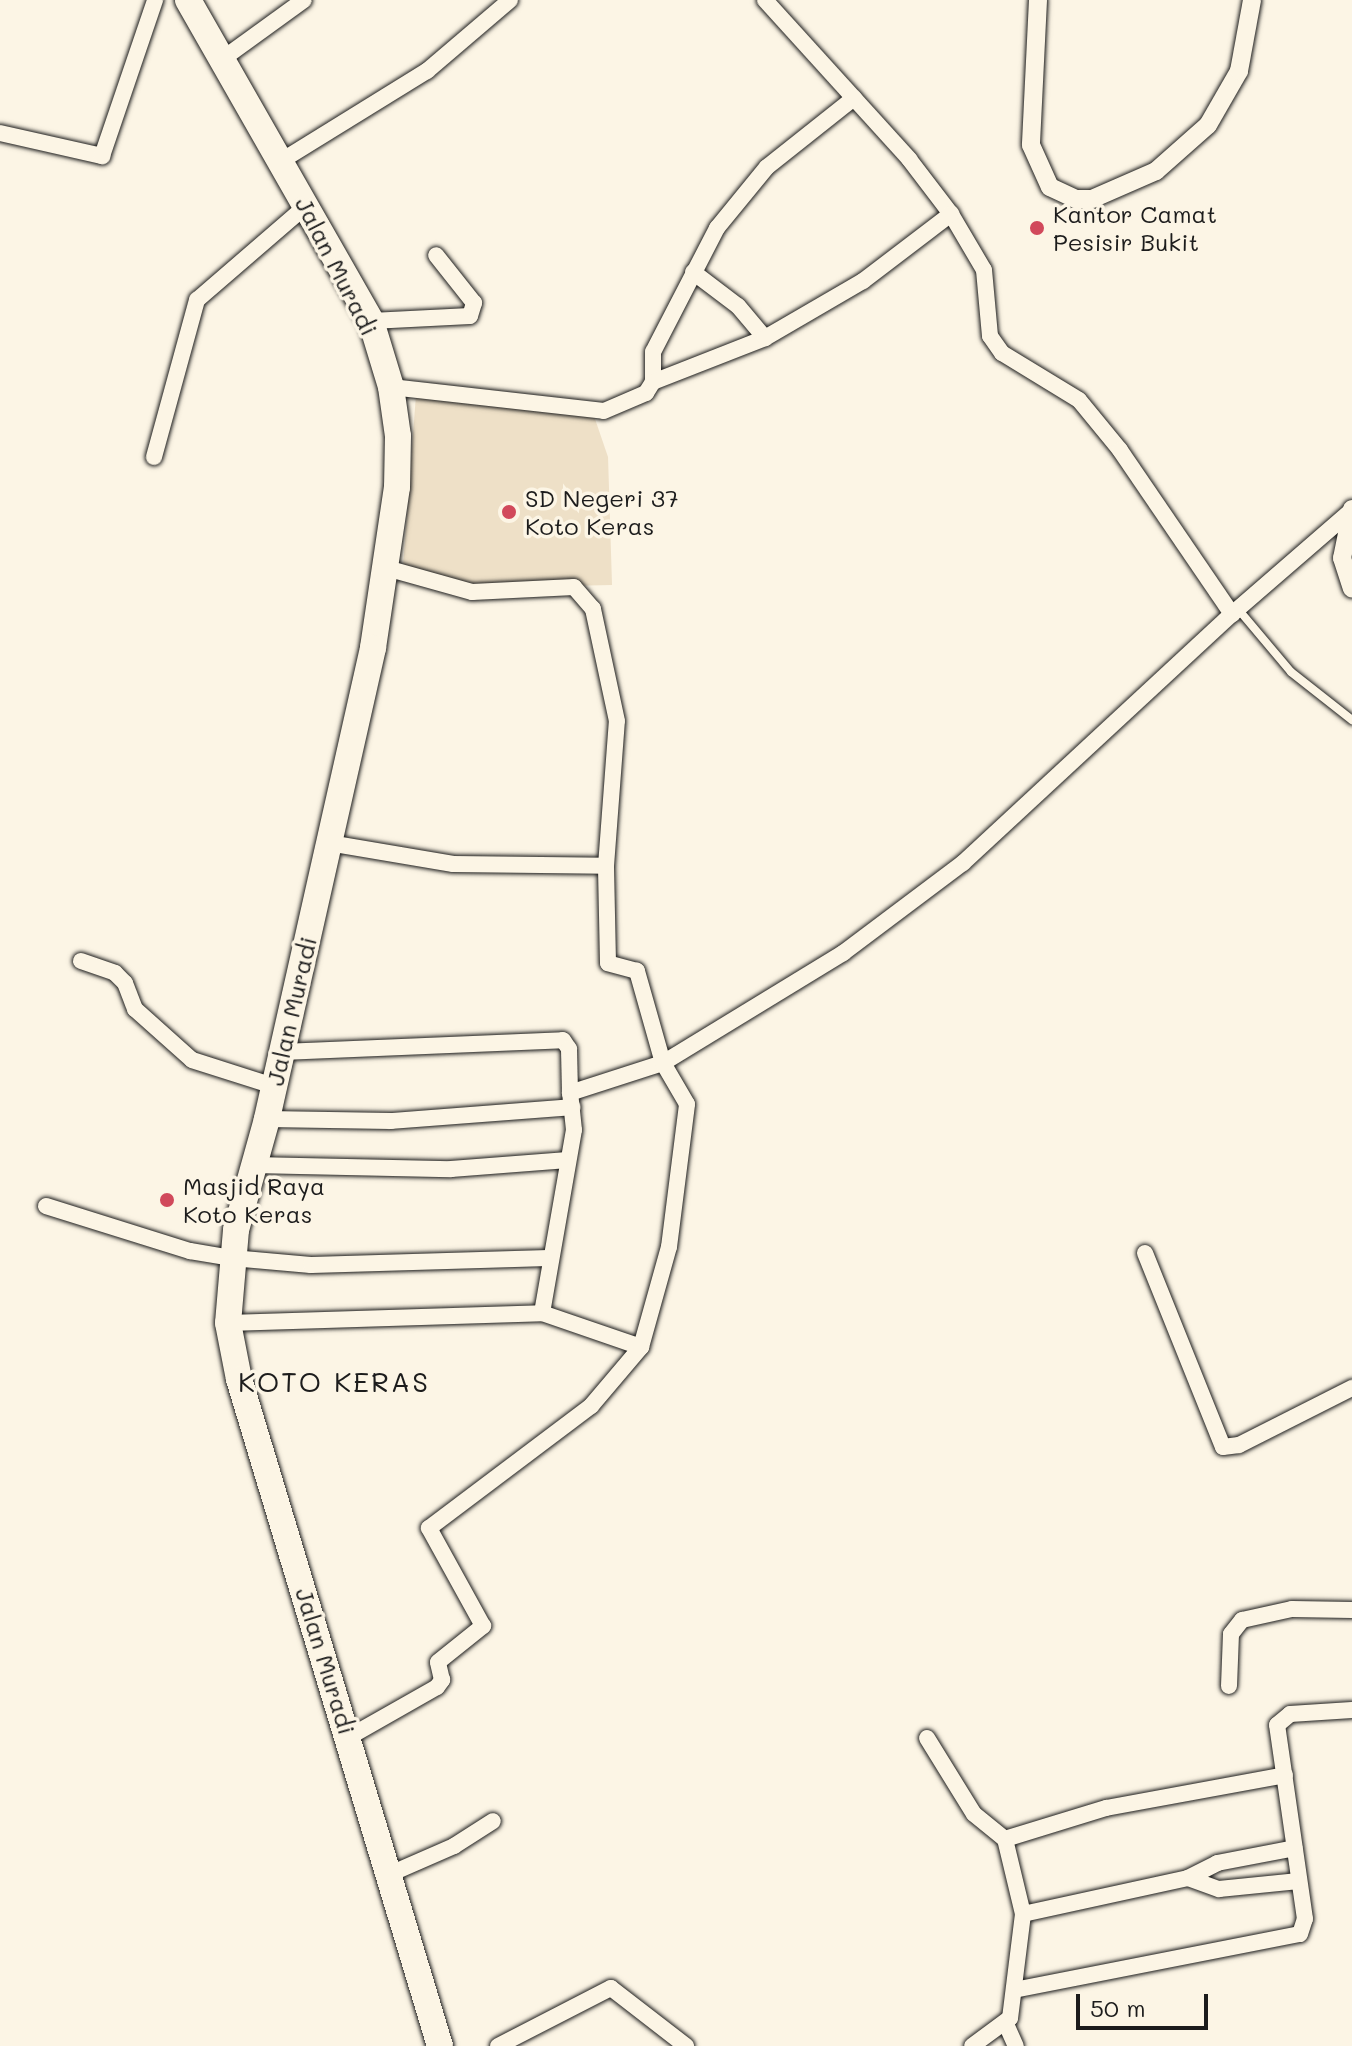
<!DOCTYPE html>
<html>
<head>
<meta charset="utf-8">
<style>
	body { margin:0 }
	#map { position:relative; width:1352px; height:2046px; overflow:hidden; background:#fcf5e5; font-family:Mali,sans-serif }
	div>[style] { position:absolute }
	.built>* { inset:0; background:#eee0c7 }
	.roads { filter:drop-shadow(0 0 2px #1c1c1c) drop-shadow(0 0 2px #1c1c1c) }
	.service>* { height:8px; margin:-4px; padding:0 4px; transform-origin:4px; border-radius:4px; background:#fcf5e5 }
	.minor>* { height:16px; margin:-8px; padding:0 8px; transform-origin:8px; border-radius:8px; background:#fcf5e5 }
	.tertiary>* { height:18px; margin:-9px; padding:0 9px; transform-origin:9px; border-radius:9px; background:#fcf5e5 }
	.trunk>* { height:26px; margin:-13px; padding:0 13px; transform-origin:13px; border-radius:13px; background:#fcf5e5 }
	.dots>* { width:22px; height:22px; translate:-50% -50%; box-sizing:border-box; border:4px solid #fcf5e5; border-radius:50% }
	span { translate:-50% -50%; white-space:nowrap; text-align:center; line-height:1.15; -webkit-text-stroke:7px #fcf5e5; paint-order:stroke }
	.poi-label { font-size:24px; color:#1c1c1c }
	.left { translate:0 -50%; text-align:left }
	.street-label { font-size:24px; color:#1c1c1c }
	.quarter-label { font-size:28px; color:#1c1c1c; letter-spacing:2px }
	.scale { position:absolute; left:1076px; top:1994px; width:132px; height:36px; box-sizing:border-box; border:4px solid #1c1c1c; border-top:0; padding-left:10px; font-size:24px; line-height:28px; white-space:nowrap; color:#1c1c1c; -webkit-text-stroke:6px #fcf5e5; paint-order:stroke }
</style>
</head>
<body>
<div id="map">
	<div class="built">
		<div style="clip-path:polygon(416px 395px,594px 416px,608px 457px,612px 585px,471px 588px,403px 567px)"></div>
	</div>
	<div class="roads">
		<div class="service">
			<div style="left:1238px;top:609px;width:82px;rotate:49.9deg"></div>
			<div style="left:1291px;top:672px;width:78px;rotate:38.2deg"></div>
		</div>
		<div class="minor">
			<div style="left:765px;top:0;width:215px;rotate:47.8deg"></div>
			<div style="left:909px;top:159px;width:69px;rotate:52.6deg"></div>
			<div style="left:951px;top:214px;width:65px;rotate:59.5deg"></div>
			<div style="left:984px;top:270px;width:66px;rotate:84.8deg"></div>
			<div style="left:990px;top:336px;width:21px;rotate:55deg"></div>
			<div style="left:1002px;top:353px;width:90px;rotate:31.4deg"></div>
			<div style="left:1079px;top:400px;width:65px;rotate:50.6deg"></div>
			<div style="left:1120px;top:450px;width:199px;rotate:55.7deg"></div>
			<div style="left:221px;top:60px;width:102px;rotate:-35.9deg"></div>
			<div style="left:0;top:133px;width:105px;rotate:12.7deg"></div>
			<div style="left:102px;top:156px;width:165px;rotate:-71.2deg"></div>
			<div style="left:281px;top:161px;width:172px;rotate:-31.7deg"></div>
			<div style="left:427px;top:71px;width:109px;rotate:-40.5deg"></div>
			<div style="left:693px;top:272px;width:56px;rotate:37.1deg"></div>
			<div style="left:738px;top:306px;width:42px;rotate:49.8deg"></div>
			<div style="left:371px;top:321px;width:99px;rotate:-2.9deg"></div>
			<div style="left:470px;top:316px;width:14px;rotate:-73deg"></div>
			<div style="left:474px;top:303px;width:61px;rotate:-128.4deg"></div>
			<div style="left:653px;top:382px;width:30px;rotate:-90deg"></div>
			<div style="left:653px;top:352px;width:140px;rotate:-62.7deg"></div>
			<div style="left:717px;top:228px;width:79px;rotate:-50.7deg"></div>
			<div style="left:767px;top:167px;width:111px;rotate:-38.4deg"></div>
			<div style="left:391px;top:387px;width:214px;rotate:6.4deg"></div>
			<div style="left:604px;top:411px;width:46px;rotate:-23.2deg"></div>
			<div style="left:646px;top:393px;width:13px;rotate:-58deg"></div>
			<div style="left:653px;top:382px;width:120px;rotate:-21.4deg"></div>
			<div style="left:765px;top:338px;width:113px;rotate:-30.2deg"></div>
			<div style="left:863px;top:281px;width:111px;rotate:-37.3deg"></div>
			<div style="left:154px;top:457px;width:163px;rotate:-74.7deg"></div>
			<div style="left:197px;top:300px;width:145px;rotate:-40.8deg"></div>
			<div style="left:329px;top:843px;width:126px;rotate:9.6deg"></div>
			<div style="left:453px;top:864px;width:153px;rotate:0.7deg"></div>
			<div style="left:81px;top:961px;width:36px;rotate:19deg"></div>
			<div style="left:115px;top:973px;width:14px;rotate:45deg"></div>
			<div style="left:125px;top:983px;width:28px;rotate:69deg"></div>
			<div style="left:135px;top:1009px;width:76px;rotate:41.8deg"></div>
			<div style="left:192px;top:1060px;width:86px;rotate:17.6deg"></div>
			<div style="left:282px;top:1052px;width:281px;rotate:-2.4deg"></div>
			<div style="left:563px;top:1040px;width:11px;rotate:56deg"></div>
			<div style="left:569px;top:1049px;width:44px;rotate:88.7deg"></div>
			<div style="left:267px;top:1119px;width:124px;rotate:0.9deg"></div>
			<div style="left:391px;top:1121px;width:182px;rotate:-4.4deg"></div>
			<div style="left:253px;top:1165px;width:198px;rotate:1.2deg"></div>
			<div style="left:451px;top:1169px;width:117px;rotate:-4.4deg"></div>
			<div style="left:46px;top:1206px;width:151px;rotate:17.4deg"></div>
			<div style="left:190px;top:1251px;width:43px;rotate:9.5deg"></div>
			<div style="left:232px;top:1258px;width:79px;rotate:5.1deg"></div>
			<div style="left:311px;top:1265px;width:238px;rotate:-1.7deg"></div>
			<div style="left:1145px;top:1253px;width:209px;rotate:68.1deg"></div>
			<div style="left:1223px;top:1447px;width:16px;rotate:-7deg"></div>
			<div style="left:1239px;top:1445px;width:127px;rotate:-26.8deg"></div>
			<div style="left:542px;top:1313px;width:105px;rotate:19deg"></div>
			<div style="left:228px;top:1323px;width:314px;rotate:-1.8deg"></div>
			<div style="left:542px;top:1313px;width:186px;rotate:-80.1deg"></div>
			<div style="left:574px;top:1130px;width:37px;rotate:-96deg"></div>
			<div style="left:570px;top:1093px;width:98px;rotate:-17.9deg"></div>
			<div style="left:663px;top:1063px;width:211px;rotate:-31.4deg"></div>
			<div style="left:843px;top:953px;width:150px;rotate:-36.9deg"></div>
			<div style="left:963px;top:863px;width:367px;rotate:-42.8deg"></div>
			<div style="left:1232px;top:614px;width:159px;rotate:-40.9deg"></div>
			<div style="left:1229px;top:1686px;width:52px;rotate:-87.8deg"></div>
			<div style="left:1231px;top:1634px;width:18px;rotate:-52deg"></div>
			<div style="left:1242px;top:1620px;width:51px;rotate:-12.4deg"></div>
			<div style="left:1292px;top:1609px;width:60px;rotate:1deg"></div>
			<div style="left:349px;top:1737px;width:101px;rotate:-29.6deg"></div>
			<div style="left:437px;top:1687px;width:9px;rotate:-54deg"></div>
			<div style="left:442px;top:1680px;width:18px;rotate:-103deg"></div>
			<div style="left:438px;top:1662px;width:58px;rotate:-38.7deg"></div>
			<div style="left:483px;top:1626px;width:112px;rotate:-118.9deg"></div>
			<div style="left:429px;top:1528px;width:203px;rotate:-37deg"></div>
			<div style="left:591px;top:1406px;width:77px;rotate:-49.7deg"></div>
			<div style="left:641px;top:1347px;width:104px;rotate:-74.4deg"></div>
			<div style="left:669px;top:1247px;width:144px;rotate:-82.8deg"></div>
			<div style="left:687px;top:1104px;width:48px;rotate:-120.3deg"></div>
			<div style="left:663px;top:1063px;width:96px;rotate:-105.8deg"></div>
			<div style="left:637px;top:971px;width:30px;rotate:-165deg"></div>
			<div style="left:608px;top:963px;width:97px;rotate:-91.2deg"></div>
			<div style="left:606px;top:866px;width:145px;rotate:-85.7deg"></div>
			<div style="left:617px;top:721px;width:115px;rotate:-102.1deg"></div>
			<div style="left:593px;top:609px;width:29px;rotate:-131deg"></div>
			<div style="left:574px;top:587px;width:102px;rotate:177.2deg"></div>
			<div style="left:472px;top:592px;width:89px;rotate:-164.4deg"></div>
			<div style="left:927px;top:1738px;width:89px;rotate:58.3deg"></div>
			<div style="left:974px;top:1814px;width:40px;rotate:39deg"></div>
			<div style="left:1005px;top:1839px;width:77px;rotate:76.5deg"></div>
			<div style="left:1023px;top:1914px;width:105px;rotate:97.1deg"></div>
			<div style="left:1010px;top:2018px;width:47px;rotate:143.6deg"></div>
			<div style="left:1005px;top:1839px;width:106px;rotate:-17.1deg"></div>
			<div style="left:1106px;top:1808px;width:182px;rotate:-10.4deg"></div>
			<div style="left:390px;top:1874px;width:70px;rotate:-23.6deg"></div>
			<div style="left:454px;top:1846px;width:46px;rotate:-32.7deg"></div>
			<div style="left:1188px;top:1878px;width:33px;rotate:20deg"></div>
			<div style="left:1219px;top:1889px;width:80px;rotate:-5.7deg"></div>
			<div style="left:1023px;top:1914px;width:169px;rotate:-12.3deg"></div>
			<div style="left:1188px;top:1878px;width:33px;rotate:-27deg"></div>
			<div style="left:1217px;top:1863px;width:79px;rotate:-10.9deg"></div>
			<div style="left:1014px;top:1990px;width:291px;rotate:-11.1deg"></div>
			<div style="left:1300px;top:1934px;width:16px;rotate:-72deg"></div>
			<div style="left:1305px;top:1919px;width:196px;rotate:-98.2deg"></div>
			<div style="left:1277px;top:1725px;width:17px;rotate:-40deg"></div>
			<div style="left:1290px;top:1714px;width:62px;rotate:-3.7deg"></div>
			<div style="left:1006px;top:2024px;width:24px;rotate:66deg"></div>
			<div style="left:498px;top:2046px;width:127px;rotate:-27.2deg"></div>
			<div style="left:611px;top:1988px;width:95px;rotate:37.7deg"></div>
		</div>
		<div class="tertiary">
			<div style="left:1038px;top:0;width:145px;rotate:92.8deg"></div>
			<div style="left:1031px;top:145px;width:46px;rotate:65.7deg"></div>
			<div style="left:1050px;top:187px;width:29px;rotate:25deg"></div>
			<div style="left:1076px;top:199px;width:16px"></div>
			<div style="left:1092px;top:199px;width:70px;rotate:-23.6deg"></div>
			<div style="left:1156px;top:171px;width:69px;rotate:-41.5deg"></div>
			<div style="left:1208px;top:125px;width:62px;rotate:-60.1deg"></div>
			<div style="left:1239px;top:71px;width:72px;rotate:-79.6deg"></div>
			<div style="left:1352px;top:509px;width:50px;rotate:101.5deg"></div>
			<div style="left:1342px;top:558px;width:32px;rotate:72deg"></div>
		</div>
		<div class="trunk">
			<div style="left:188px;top:0;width:369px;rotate:60.3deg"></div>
			<div style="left:371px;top:321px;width:69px;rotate:73.1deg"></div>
			<div style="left:391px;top:387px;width:49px;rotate:81.9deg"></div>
			<div style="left:398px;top:436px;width:51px;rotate:91.1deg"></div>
			<div style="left:397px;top:487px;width:163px;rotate:98.5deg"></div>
			<div style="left:373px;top:648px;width:483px;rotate:102.7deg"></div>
			<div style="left:267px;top:1119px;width:115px;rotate:105.6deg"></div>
			<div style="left:236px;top:1230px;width:93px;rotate:94.9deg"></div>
			<div style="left:228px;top:1323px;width:57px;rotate:78.9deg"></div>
			<div style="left:239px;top:1379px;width:697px;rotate:73.23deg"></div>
		</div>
	</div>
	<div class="dots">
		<div style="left:1037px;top:228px;background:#d1495b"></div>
		<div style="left:509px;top:512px;background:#d1495b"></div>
		<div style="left:167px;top:1200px;background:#d1495b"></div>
	</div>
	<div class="poi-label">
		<span class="left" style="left:1053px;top:228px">Kantor Camat<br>Pesisir Bukit</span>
		<span class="left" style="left:525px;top:512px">SD Negeri 37<br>Koto Keras</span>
		<span class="left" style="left:183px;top:1200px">Masjid Raya<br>Koto Keras</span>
	</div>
	<div class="street-label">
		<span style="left:337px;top:266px;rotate:63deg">Jalan Muradi</span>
		<span style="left:291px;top:1011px;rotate:-77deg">Jalan Muradi</span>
		<span style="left:326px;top:1661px;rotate:73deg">Jalan Muradi</span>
	</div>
	<div class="quarter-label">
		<span style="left:334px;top:1381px">KOTO KERAS</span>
	</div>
	<div class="scale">50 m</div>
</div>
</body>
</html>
